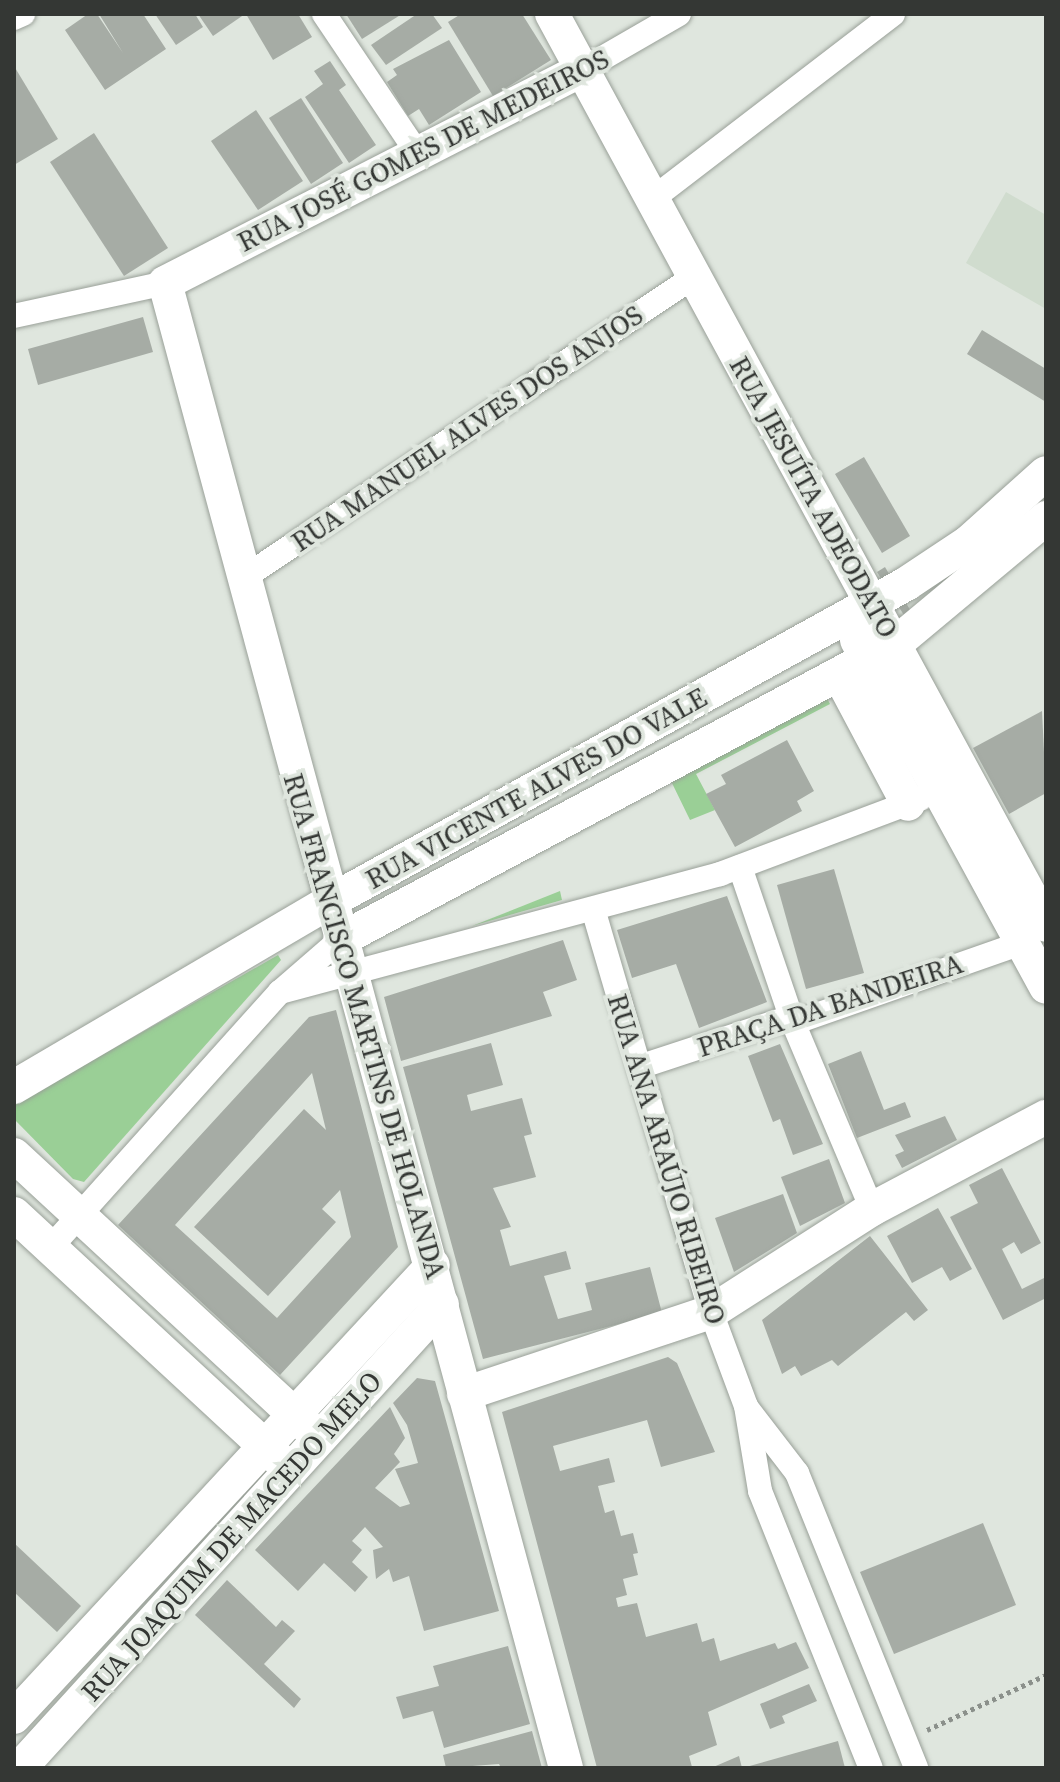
<!DOCTYPE html>
<html>
<head>
<meta charset="utf-8">
<style>
	body { margin:0 }
	#map { position:relative; width:1060px; height:1782px; overflow:hidden; background:#dfe6de; font-family:"Source Serif 4",serif }
	div>[style] { position:absolute }
	.built>* { inset:0; background:#d0dcce }
	.green>* { inset:0; background:#9acf96 }
	.building>* { inset:0; background:#a6aca5 }
	.path>* { height:5px; margin-top:-2.5px; transform-origin:0; background:repeating-linear-gradient(90deg,#8b908b 0 4px,transparent 0 8px) }
	.roads { filter:drop-shadow(0 0 2px #99a098) drop-shadow(0 0 2px #99a098) }
	.street>* { height:24px; margin:-12px; padding:0 12px; transform-origin:12px; border-radius:12px; background:#fff }
	.secondary>* { height:34px; margin:-17px; padding:0 17px; transform-origin:17px; border-radius:17px; background:#fff }
	span { translate:-50% -50%; white-space:nowrap; text-align:center; line-height:1.15; -webkit-text-stroke:8px #dfe6de; paint-order:stroke }
	.street-label { font-size:28px; color:#343734 }
	.frame { position:absolute; inset:0; border:16px solid #343734; pointer-events:none }
</style>
</head>
<body>
<div id="map">
	<div class="built">
		<div style="clip-path:polygon(1006px 192px,1046px 215px,1046px 309px,966px 263px)"></div>
	</div>
	<div class="green">
		<div style="clip-path:polygon(826px 696px,830px 704px,696px 774px,715px 810px,690px 820px,670px 779px)"></div>
		<div style="clip-path:polygon(560px 891px,562px 900px,472px 926px)"></div>
		<div style="clip-path:polygon(278px 955px,281px 960px,84px 1182px,73px 1179px,14px 1119px,14px 1105px)"></div>
	</div>
	<div class="building">
		<div style="clip-path:polygon(88px 14px,97px 14px,123px 53px,99px 14px,143px 14px,166px 49px,105px 90px,65px 30px)"></div>
		<div style="clip-path:polygon(155px 14px,195px 14px,203px 27px,176px 45px)"></div>
		<div style="clip-path:polygon(198px 14px,245px 14px,213px 36px)"></div>
		<div style="clip-path:polygon(246px 14px,298px 14px,312px 37px,273px 60px)"></div>
		<div style="clip-path:polygon(346px 14px,402px 14px,362px 39px)"></div>
		<div style="clip-path:polygon(417px 14px,432px 14px,442px 28px,386px 65px,371px 45px)"></div>
		<div style="clip-path:polygon(461px 14px,522px 14px,551px 60px,493px 96px,448px 22px)"></div>
		<div style="clip-path:polygon(449px 40px,481px 92px,429px 125px,419px 109px,408px 116px,387px 82px,397px 75px,393px 69px)"></div>
		<div style="clip-path:polygon(330px 61px,346px 85px,339px 90px,376px 145px,349px 163px,305px 97px,323px 84px,314px 71px)"></div>
		<div style="clip-path:polygon(14px 66px,58px 139px,14px 165px)"></div>
		<div style="clip-path:polygon(301px 98px,343px 163px,311px 184px,269px 118px)"></div>
		<div style="clip-path:polygon(256px 110px,303px 181px,258px 210px,211px 141px)"></div>
		<div style="clip-path:polygon(94px 133px,168px 248px,124px 276px,50px 162px)"></div>
		<div style="clip-path:polygon(143px 317px,153px 352px,38px 385px,28px 349px)"></div>
		<div style="clip-path:polygon(982px 330px,1046px 369px,1046px 402px,967px 354px)"></div>
		<div style="clip-path:polygon(864px 457px,910px 536px,882px 553px,835px 474px)"></div>
		<div style="clip-path:polygon(885px 567px,923px 632px,917px 636px,877px 572px)"></div>
		<div style="clip-path:polygon(1042px 711px,1046px 793px,1009px 814px,973px 748px)"></div>
		<div style="clip-path:polygon(787px 740px,814px 791px,797px 801px,802px 811px,735px 847px,706px 794px,726px 784px,721px 775px)"></div>
		<div style="clip-path:polygon(834px 869px,864px 973px,806px 989px,777px 885px)"></div>
		<div style="clip-path:polygon(727px 896px,767px 1002px,699px 1028px,676px 964px,632px 978px,617px 930px)"></div>
		<div style="clip-path:polygon(563px 940px,577px 980px,543px 992px,552px 1016px,401px 1061px,384px 997px)"></div>
		<div style="clip-path:polygon(evenodd,336px 1010px,398px 1247px,280px 1375px,118px 1225px,309px 1017px,336px 1010px,312px 1073px,326px 1130px,304px 1109px,194px 1227px,268px 1296px,336px 1222px,322px 1209px,340px 1190px,351px 1237px,277px 1318px,175px 1225px,312px 1073px)"></div>
		<div style="clip-path:polygon(491px 1043px,503px 1085px,467px 1095px,471px 1111px,522px 1098px,532px 1134px,524px 1136px,536px 1177px,493px 1188px,511px 1227px,500px 1230px,510px 1266px,566px 1251px,571px 1269px,544px 1276px,558px 1319px,592px 1310px,585px 1283px,650px 1267px,662px 1313px,483px 1359px,403px 1067px)"></div>
		<div style="clip-path:polygon(780px 1044px,823px 1144px,793px 1155px,780px 1119px,773px 1122px,748px 1056px)"></div>
		<div style="clip-path:polygon(861px 1051px,884px 1110px,905px 1102px,911px 1117px,857px 1138px,828px 1064px)"></div>
		<div style="clip-path:polygon(945px 1116px,957px 1140px,902px 1168px,895px 1155px,904px 1151px,895px 1135px)"></div>
		<div style="clip-path:polygon(829px 1159px,845px 1203px,800px 1226px,781px 1177px)"></div>
		<div style="clip-path:polygon(1002px 1168px,1041px 1243px,1021px 1254px,1014px 1242px,1002px 1249px,1022px 1289px,1046px 1277px,1046px 1298px,1003px 1320px,950px 1217px,978px 1203px,969px 1185px)"></div>
		<div style="clip-path:polygon(783px 1194px,797px 1233px,734px 1272px,715px 1218px)"></div>
		<div style="clip-path:polygon(938px 1208px,972px 1269px,950px 1281px,942px 1267px,912px 1283px,887px 1236px)"></div>
		<div style="clip-path:polygon(870px 1236px,928px 1310px,914px 1321px,906px 1312px,838px 1366px,832px 1360px,801px 1376px,795px 1366px,782px 1374px,762px 1320px)"></div>
		<div style="clip-path:polygon(668px 1357px,677px 1363px,715px 1452px,661px 1467px,647px 1420px,553px 1446px,560px 1471px,609px 1458px,615px 1482px,598px 1486px,605px 1513px,614px 1510px,621px 1536px,633px 1533px,638px 1553px,633px 1554px,638px 1575px,623px 1579px,627px 1595px,616px 1598px,618px 1607px,637px 1603px,646px 1637px,697px 1623px,702px 1642px,714px 1638px,720px 1661px,775px 1643px,778px 1649px,796px 1642px,809px 1668px,708px 1712px,717px 1745px,689px 1756px,692px 1767px,700px 1768px,597px 1768px,502px 1412px)"></div>
		<div style="clip-path:polygon(417px 1378px,435px 1381px,499px 1611px,424px 1631px,409px 1576px,393px 1582px,389px 1569px,376px 1579px,373px 1550px,383px 1547px,365px 1527px,352px 1541px,362px 1550px,352px 1562px,368px 1577px,355px 1592px,324px 1563px,298px 1591px,255px 1550px,390px 1407px,405px 1438px,394px 1454px,400px 1462px,375px 1488px,400px 1507px,410px 1504px,395px 1469px,418px 1463px,407px 1425px,393px 1403px)"></div>
		<div style="clip-path:polygon(983px 1523px,1016px 1605px,894px 1654px,860px 1572px)"></div>
		<div style="clip-path:polygon(14px 1543px,81px 1606px,57px 1632px,14px 1592px)"></div>
		<div style="clip-path:polygon(227px 1580px,276px 1627px,282px 1620px,295px 1631px,264px 1664px,301px 1699px,294px 1708px,195px 1615px)"></div>
		<div style="clip-path:polygon(508px 1646px,530px 1724px,444px 1748px,433px 1711px,403px 1719px,396px 1697px,439px 1686px,433px 1666px)"></div>
		<div style="clip-path:polygon(809px 1684px,817px 1701px,782px 1716px,785px 1723px,770px 1729px,760px 1704px)"></div>
		<div style="clip-path:polygon(532px 1731px,542px 1768px,501px 1768px,499px 1764px,446px 1768px,443px 1755px)"></div>
		<div style="clip-path:polygon(838px 1741px,845px 1768px,747px 1768px,746px 1767px)"></div>
		<div style="clip-path:polygon(739px 1756px,742px 1768px,711px 1768px)"></div>
	</div>
	<div class="path">
		<div style="left:927px;top:1730px;width:131px;rotate:-24.8deg"></div>
	</div>
	<div class="roads">
		<div class="street">
			<div style="left:324px;top:14px;width:169px;rotate:56.1deg"></div>
			<div style="left:14px;top:18px;width:10px;rotate:-24deg"></div>
			<div style="left:582px;top:70px;width:112px;rotate:-30deg"></div>
			<div style="left:651px;top:200px;width:305px;rotate:-37.5deg"></div>
			<div style="left:14px;top:316px;width:155px;rotate:-12.3deg"></div>
			<div style="left:242px;top:579px;width:541px;rotate:-33.78deg"></div>
			<div style="left:740px;top:867px;width:162px;rotate:71.2deg"></div>
			<div style="left:792px;top:1020px;width:205px;rotate:67.1deg"></div>
			<div style="left:593px;top:909px;width:420px;rotate:73.7deg"></div>
			<div style="left:711px;top:1312px;width:100px;rotate:69.6deg"></div>
			<div style="left:746px;top:1406px;width:86px;rotate:80.6deg"></div>
			<div style="left:760px;top:1491px;width:298px;rotate:68.2deg"></div>
			<div style="left:280px;top:992px;width:456px;rotate:-15deg"></div>
			<div style="left:720px;top:874px;width:214px;rotate:-20.6deg"></div>
			<div style="left:639px;top:1067px;width:154px;rotate:-18.2deg"></div>
			<div style="left:785px;top:1019px;width:14px;rotate:8deg"></div>
			<div style="left:799px;top:1021px;width:236px;rotate:-19.3deg"></div>
			<div style="left:51px;top:1247px;width:343px;rotate:-48.1deg"></div>
			<div style="left:280px;top:992px;width:79px;rotate:-40.9deg"></div>
			<div style="left:747px;top:1408px;width:82px;rotate:52.4deg"></div>
			<div style="left:797px;top:1473px;width:318px;rotate:68deg"></div>
		</div>
		<div class="secondary">
			<div style="left:552px;top:14px;width:1036px;rotate:61.53deg"></div>
			<div style="left:857px;top:640px;width:395px;rotate:61.4deg"></div>
			<div style="left:839px;top:674px;width:147px;rotate:62deg"></div>
			<div style="left:340px;top:940px;width:629px;rotate:-28.07deg"></div>
			<div style="left:895px;top:644px;width:197px;rotate:-39.8deg"></div>
			<div style="left:14px;top:1087px;width:365px;rotate:-30.4deg"></div>
			<div style="left:329px;top:902px;width:659px;rotate:-28.86deg"></div>
			<div style="left:906px;top:584px;width:76px;rotate:-33.7deg"></div>
			<div style="left:969px;top:542px;width:103px;rotate:-41.9deg"></div>
			<div style="left:14px;top:1155px;width:405px;rotate:42.8deg"></div>
			<div style="left:14px;top:1214px;width:364px;rotate:42.8deg"></div>
			<div style="left:464px;top:1394px;width:260px;rotate:-18.4deg"></div>
			<div style="left:711px;top:1312px;width:191px;rotate:-32.6deg"></div>
			<div style="left:872px;top:1209px;width:197px;rotate:-27.9deg"></div>
			<div style="left:14px;top:1717px;width:616px;rotate:-47.17deg"></div>
			<div style="left:20px;top:1768px;width:627px;rotate:-47.71deg"></div>
			<div style="left:566px;top:1768px;width:1538px;rotate:-105.11deg"></div>
			<div style="left:165px;top:283px;width:468px;rotate:-27.1deg"></div>
		</div>
	</div>
	<div class="street-label">
		<span style="left:423px;top:150px;rotate:-27deg">RUA JOSÉ GOMES DE MEDEIROS</span>
		<span style="left:467px;top:428px;rotate:-34deg">RUA MANUEL ALVES DOS ANJOS</span>
		<span style="left:814px;top:497px;rotate:61deg">RUA JESUÍTA ADEODATO</span>
		<span style="left:536px;top:788px;rotate:-29deg">RUA VICENTE ALVES DO VALE</span>
		<span style="left:830px;top:1005px;rotate:-18deg">PRAÇA DA BANDEIRA</span>
		<span style="left:365px;top:1026px;rotate:74deg">RUA FRANCISCO MARTINS DE HOLANDA</span>
		<span style="left:667px;top:1159px;rotate:73deg">RUA ANA ARAÚJO RIBEIRO</span>
		<span style="left:231px;top:1536px;rotate:-48deg">RUA JOAQUIM DE MACEDO MELO</span>
	</div>
	<div class="frame"></div>
</div>
</body>
</html>
